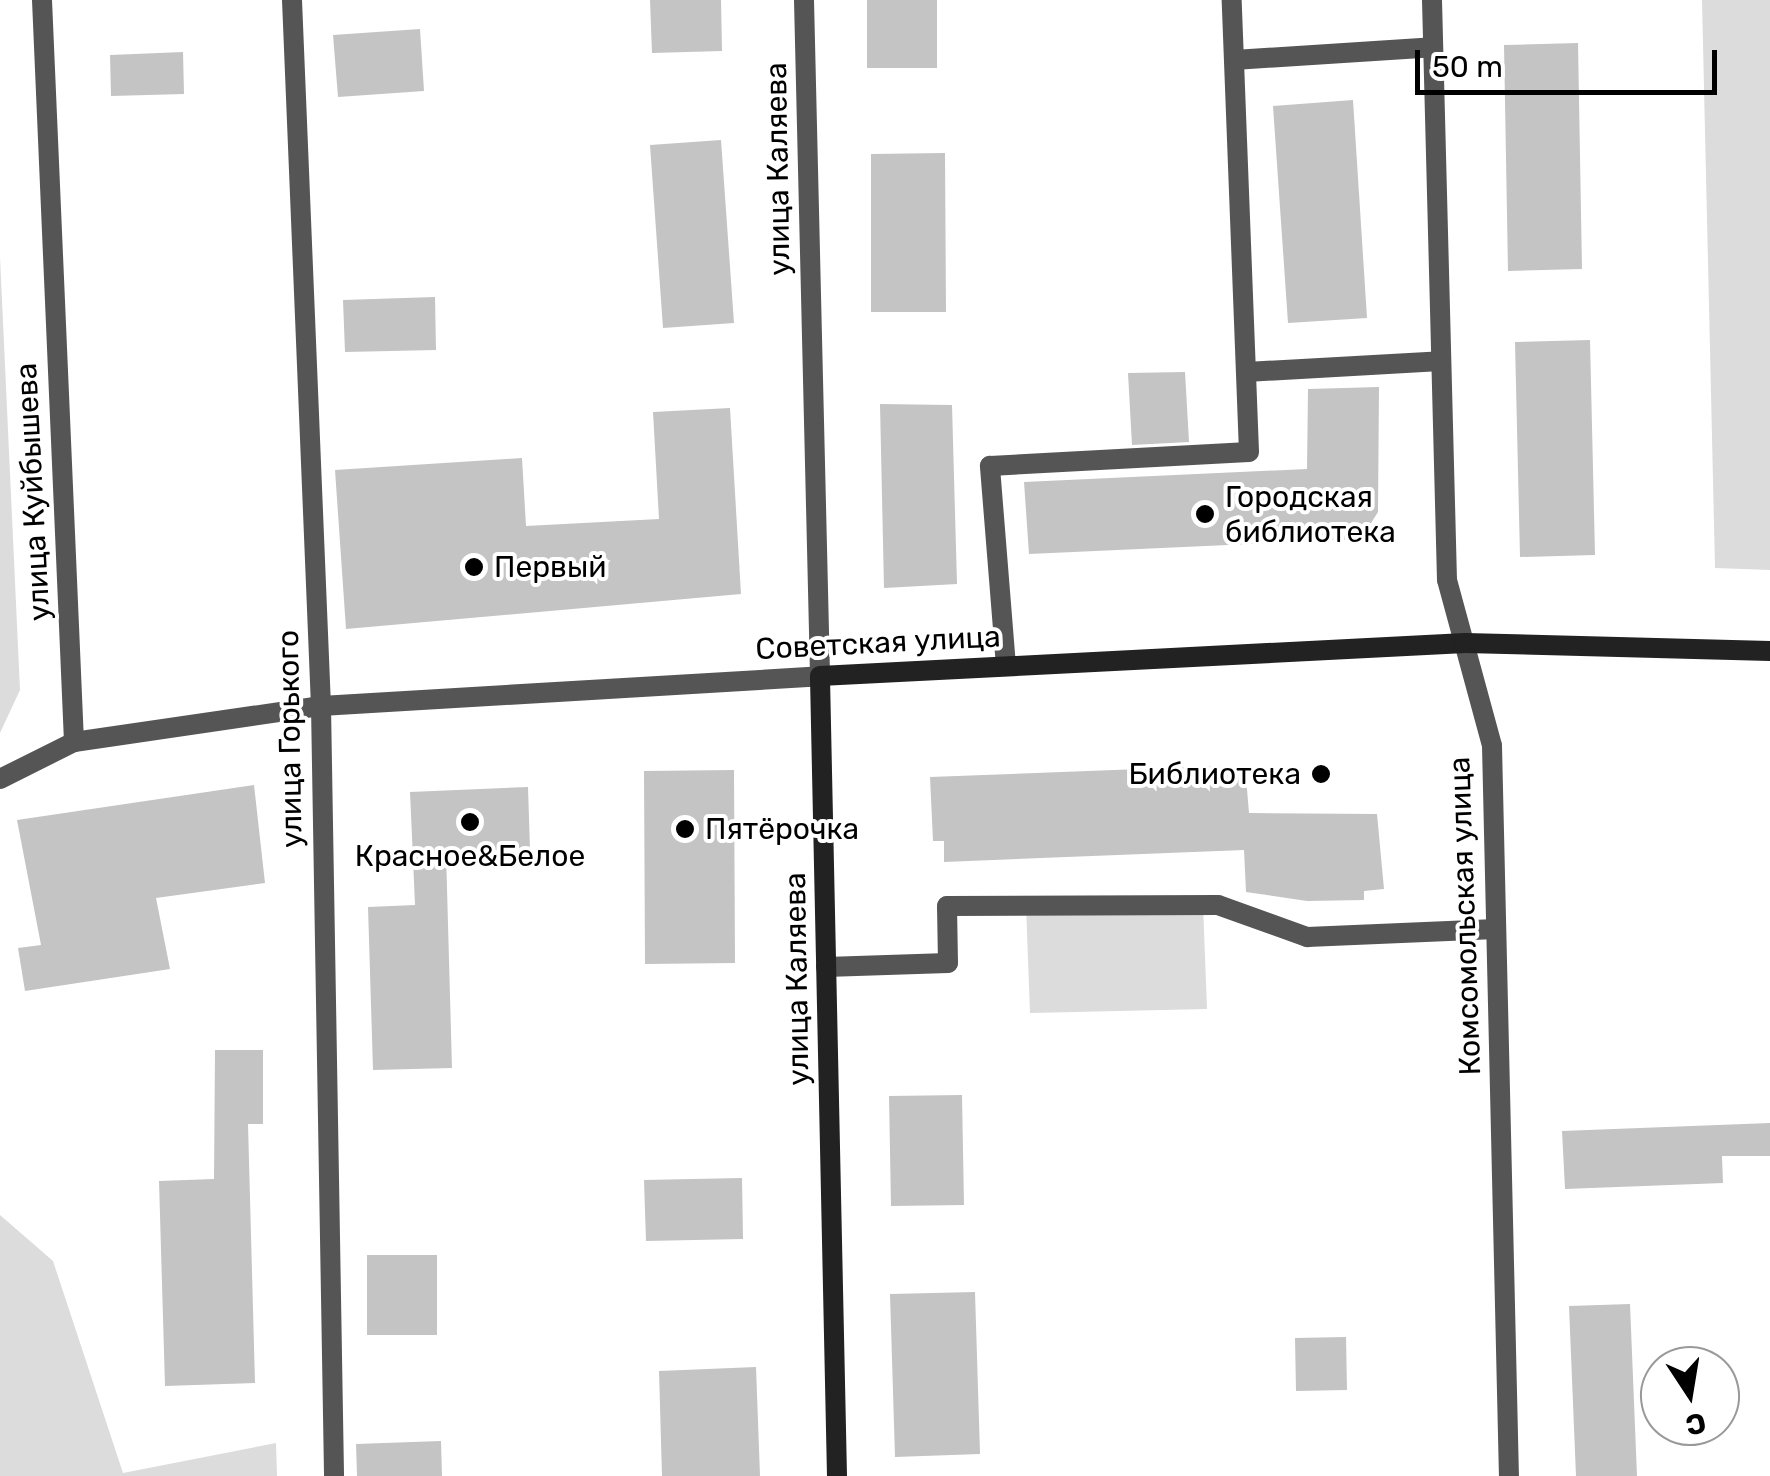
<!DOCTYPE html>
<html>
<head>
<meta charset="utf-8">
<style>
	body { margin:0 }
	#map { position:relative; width:1770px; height:1476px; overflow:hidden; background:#fff; font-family:Rubik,sans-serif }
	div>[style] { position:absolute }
	.green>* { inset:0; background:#dcdcdc }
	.building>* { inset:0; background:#c4c4c4 }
	.service>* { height:20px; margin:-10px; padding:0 10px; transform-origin:10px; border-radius:10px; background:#555 }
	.minor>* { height:20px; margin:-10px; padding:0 10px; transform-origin:10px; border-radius:10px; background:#555 }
	.tertiary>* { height:20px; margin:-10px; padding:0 10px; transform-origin:10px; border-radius:10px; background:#555 }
	.secondary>* { height:20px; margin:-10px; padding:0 10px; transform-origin:10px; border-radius:10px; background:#222 }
	.dots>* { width:28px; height:28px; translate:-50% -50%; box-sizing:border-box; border:5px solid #fff; border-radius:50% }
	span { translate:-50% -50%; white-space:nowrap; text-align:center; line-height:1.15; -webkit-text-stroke:8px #fff; paint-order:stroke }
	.street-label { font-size:30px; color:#000 }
	.poi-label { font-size:30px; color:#000 }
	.left { translate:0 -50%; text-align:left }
	.right { translate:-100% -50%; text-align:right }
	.north { position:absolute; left:1640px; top:1346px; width:100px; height:100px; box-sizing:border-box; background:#fff; border:2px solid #999; border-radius:50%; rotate:168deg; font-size:28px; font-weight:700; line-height:40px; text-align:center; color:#000 }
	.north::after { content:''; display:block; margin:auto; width:35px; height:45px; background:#000; clip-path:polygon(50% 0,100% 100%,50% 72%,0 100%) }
	.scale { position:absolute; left:1415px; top:50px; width:302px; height:45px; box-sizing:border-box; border:5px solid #000; border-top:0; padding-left:12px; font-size:30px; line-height:35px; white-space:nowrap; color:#000; -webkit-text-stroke:8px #fff; paint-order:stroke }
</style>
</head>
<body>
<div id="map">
	<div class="green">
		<div style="clip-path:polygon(1702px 0,1770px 0,1770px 570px,1715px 568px)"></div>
		<div style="clip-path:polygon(0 257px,20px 690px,0 733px)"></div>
		<div style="clip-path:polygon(1026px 905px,1203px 905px,1207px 1009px,1030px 1013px)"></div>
		<div style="clip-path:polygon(0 1215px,53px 1261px,123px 1473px,276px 1443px,277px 1476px,0 1476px)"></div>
	</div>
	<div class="building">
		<div style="clip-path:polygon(650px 0,721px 0,722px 51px,652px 53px)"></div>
		<div style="clip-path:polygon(867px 0,937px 0,937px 68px,867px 68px)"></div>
		<div style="clip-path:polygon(420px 29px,424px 91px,338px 97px,333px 35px)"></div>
		<div style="clip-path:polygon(1578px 43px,1582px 269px,1508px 271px,1504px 45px)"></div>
		<div style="clip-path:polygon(183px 52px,184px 94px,111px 96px,110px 55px)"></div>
		<div style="clip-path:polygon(1353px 100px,1367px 318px,1288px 323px,1273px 106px)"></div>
		<div style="clip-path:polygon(721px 140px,734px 323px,663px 328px,650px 145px)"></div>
		<div style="clip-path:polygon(945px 153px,946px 312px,871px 312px,871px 154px)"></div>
		<div style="clip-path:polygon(435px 297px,436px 350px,345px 352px,343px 300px)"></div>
		<div style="clip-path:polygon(1590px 340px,1595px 555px,1520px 557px,1515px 342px)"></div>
		<div style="clip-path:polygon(1185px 372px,1189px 442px,1132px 445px,1128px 373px)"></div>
		<div style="clip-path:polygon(1379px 387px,1378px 512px,1361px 539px,1029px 554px,1024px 482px,1307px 469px,1308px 389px)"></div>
		<div style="clip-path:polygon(880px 404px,952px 405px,957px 584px,884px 588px)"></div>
		<div style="clip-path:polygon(730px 408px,741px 594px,346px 629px,335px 470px,522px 458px,526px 526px,659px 519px,653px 412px)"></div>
		<div style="clip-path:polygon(1245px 765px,1249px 813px,1377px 814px,1384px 889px,1364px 891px,1364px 900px,1307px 901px,1246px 892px,1244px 850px,944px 862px,944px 841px,933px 841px,930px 777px)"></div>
		<div style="clip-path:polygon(734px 770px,735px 963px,645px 964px,644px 771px)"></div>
		<div style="clip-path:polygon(254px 785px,265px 883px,156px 898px,170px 969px,25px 991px,18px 948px,41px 945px,17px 820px)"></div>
		<div style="clip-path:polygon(528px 787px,530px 849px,446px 852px,452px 1068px,373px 1070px,368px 907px,415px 905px,410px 792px)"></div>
		<div style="clip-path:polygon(215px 1050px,263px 1050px,263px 1124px,248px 1124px,255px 1383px,165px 1386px,159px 1181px,214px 1179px)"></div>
		<div style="clip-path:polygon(962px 1095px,964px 1205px,891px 1206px,889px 1096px)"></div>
		<div style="clip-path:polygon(1770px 1123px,1770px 1156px,1722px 1156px,1723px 1183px,1565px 1189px,1562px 1131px)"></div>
		<div style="clip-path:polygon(742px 1178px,743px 1239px,646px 1241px,644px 1180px)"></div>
		<div style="clip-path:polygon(367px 1255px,437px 1255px,437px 1335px,367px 1335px)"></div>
		<div style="clip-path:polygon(975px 1292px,980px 1454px,895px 1457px,890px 1294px)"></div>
		<div style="clip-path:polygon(1630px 1304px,1637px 1476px,1576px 1476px,1569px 1306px)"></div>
		<div style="clip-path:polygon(1346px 1337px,1347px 1390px,1296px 1391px,1295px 1338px)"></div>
		<div style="clip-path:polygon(756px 1367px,760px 1476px,662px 1476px,659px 1371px)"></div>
		<div style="clip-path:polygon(441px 1441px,442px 1476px,357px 1476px,356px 1444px)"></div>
	</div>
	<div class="service">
		<div style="left:1234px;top:60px;width:199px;rotate:-3.7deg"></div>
		<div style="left:1246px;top:372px;width:195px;rotate:-3.2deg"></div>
		<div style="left:1006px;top:666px;width:201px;rotate:-94.6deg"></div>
		<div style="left:990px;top:466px;width:259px;rotate:-3.1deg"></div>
		<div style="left:1249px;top:452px;width:452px;rotate:-92.2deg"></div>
		<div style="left:826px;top:967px;width:122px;rotate:-1.9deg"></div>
		<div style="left:948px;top:963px;width:57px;rotate:-91deg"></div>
		<div style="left:947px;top:906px;width:271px;rotate:-0.2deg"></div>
		<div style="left:1218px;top:905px;width:95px;rotate:19.8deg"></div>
		<div style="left:1307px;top:937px;width:189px;rotate:-2.4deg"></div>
	</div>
	<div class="minor">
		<div style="left:42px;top:0;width:743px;rotate:87.53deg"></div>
		<div style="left:292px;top:0;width:707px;rotate:87.65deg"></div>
		<div style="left:321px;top:706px;width:770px;rotate:89.03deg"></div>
		<div style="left:804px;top:0;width:676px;rotate:88.64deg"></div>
		<div style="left:1432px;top:0;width:580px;rotate:88.52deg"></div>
		<div style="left:1447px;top:580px;width:172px;rotate:74.8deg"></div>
		<div style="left:1492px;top:746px;width:730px;rotate:88.67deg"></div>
	</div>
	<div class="tertiary">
		<div style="left:0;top:779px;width:83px;rotate:-26.6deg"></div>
		<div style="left:74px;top:742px;width:250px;rotate:-8.3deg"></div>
		<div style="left:321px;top:706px;width:500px;rotate:-3.4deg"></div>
	</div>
	<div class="secondary">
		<div style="left:837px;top:1476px;width:800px;rotate:-91.22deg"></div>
		<div style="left:820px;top:676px;width:646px;rotate:-2.93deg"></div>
		<div style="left:1465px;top:643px;width:305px;rotate:1.5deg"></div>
	</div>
	<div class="dots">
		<div style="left:1205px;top:514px;background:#000"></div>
		<div style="left:474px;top:567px;background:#000"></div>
		<div style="left:1321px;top:774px;background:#000"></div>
		<div style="left:470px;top:822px;background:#000"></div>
		<div style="left:685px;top:829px;background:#000"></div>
	</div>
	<div class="street-label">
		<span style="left:778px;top:169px;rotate:-91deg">улица Каляева</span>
		<span style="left:33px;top:492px;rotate:-93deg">улица Куйбышева</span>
		<span style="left:878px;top:643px;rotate:-3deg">Советская улица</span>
		<span style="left:290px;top:739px;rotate:-91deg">улица Горького</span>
		<span style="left:1465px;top:916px;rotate:-92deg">Комсомольская улица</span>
		<span style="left:797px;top:979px;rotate:-91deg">улица Каляева</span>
	</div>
	<div class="poi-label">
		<span class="left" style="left:1225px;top:514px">Городская<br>библиотека</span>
		<span class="left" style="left:494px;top:567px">Первый</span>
		<span class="right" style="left:1301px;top:774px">Библиотека</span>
		<span class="left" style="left:705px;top:829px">Пятёрочка</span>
		<span style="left:470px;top:856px">Красное&amp;Белое</span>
	</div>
	<div class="north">С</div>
	<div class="scale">50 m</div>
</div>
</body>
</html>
